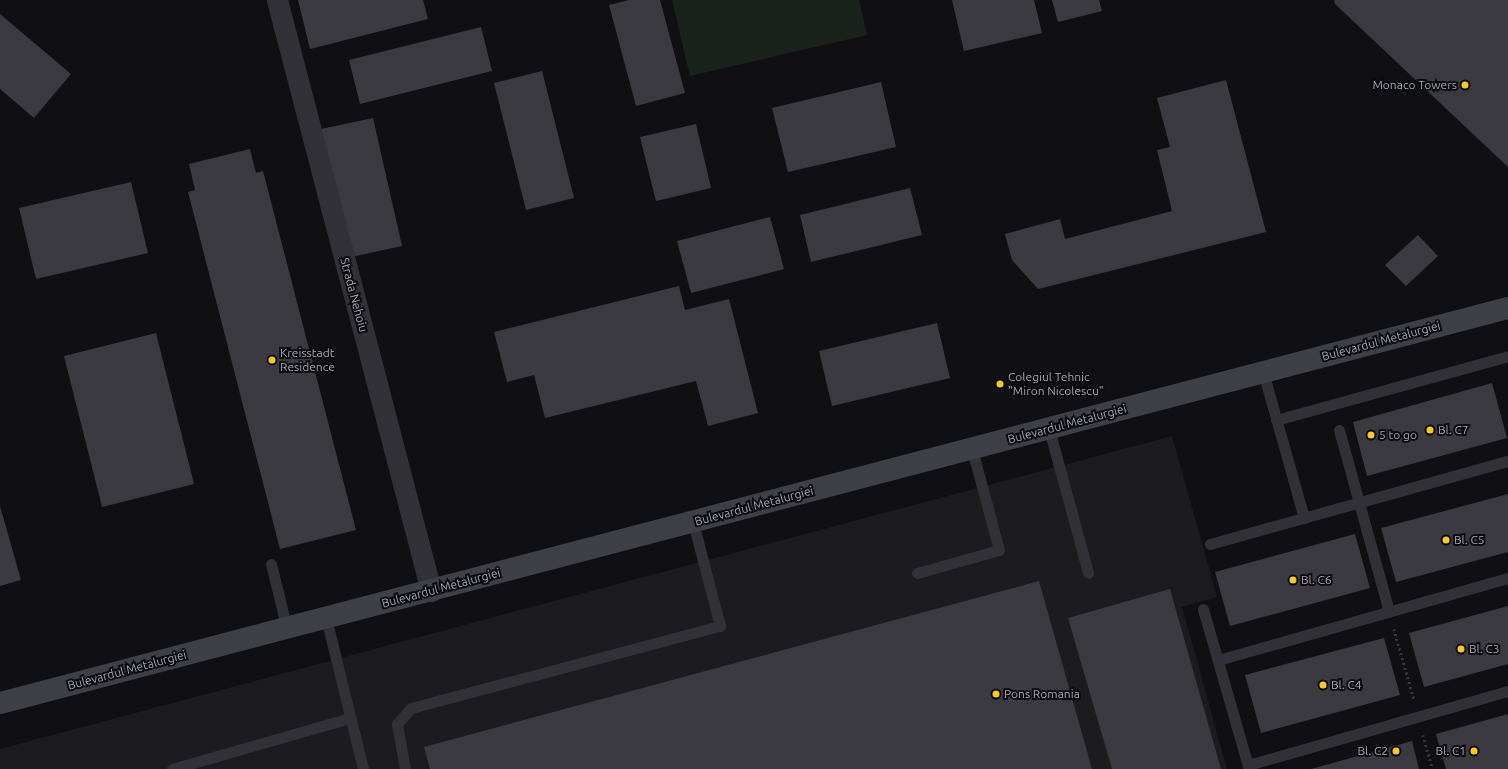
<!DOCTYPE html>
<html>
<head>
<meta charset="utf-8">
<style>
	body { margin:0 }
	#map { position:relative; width:1508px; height:769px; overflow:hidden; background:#101012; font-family:Ubuntu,sans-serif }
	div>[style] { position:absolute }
	.built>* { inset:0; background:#1c1c1f }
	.green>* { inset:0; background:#1a221c }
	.building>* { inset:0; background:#3a3a40 }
	.path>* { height:2.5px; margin-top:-1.25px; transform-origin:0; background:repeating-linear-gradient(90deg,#37383e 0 2px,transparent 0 5px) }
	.lane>* { height:11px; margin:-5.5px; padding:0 5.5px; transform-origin:5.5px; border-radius:5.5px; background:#313137 }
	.street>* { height:21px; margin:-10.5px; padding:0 10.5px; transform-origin:10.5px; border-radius:10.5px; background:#313137 }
	.secondary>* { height:22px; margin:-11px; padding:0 11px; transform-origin:11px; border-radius:11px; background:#3f4047 }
	.dots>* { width:11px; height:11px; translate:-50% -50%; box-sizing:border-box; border:2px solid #0b0b0d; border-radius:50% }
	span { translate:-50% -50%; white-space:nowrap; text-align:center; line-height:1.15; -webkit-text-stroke:4px #0b0b0d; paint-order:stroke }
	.poi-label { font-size:12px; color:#a0a4b4 }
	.right { translate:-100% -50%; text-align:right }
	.left { translate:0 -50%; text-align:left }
	.street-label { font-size:12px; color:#a0a4b4 }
</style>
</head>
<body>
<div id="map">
	<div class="built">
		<div style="clip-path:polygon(1172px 436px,1217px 597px,1182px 607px,1227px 769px,0 769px,0 749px)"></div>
	</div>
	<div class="green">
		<div style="clip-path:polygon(672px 0,859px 0,867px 35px,690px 76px)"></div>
	</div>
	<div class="building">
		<div style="clip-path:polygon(298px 0,423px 0,428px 19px,310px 49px)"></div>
		<div style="clip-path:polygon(629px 0,660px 0,685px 93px,636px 106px,609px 5px)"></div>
		<div style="clip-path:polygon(952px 0,1034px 0,1042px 33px,964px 51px)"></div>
		<div style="clip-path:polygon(1052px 0,1099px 0,1102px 11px,1058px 22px)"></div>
		<div style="clip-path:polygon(1334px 0,1508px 0,1508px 167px,1335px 4px)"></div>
		<div style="clip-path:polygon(0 14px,71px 74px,34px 118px,0 89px)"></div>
		<div style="clip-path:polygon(481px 27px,492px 71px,360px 104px,349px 60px)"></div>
		<div style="clip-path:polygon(542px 71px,574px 198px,526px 210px,494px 83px)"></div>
		<div style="clip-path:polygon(1226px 80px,1266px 232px,1038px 289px,1012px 260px,1005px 234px,1060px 219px,1065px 239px,1172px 211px,1157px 150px,1170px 147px,1157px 98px)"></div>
		<div style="clip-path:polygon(881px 82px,896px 147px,788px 172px,772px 108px)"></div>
		<div style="clip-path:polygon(373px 118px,402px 246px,351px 257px,321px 129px)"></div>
		<div style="clip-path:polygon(696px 124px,711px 188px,656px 201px,640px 137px)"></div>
		<div style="clip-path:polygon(250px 149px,256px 173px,263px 171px,356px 530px,280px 549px,188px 192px,195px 190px,189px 164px)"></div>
		<div style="clip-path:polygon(131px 182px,148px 253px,36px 279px,19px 208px)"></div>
		<div style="clip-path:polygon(910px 188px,922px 235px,811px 262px,800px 215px)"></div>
		<div style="clip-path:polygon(770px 217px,784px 269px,691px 293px,677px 241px)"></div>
		<div style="clip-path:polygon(1418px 235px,1438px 256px,1406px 286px,1385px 265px)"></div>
		<div style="clip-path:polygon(679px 286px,685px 310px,729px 299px,758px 413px,708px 426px,696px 381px,545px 418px,534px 375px,507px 382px,494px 332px)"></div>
		<div style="clip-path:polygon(937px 323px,950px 378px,832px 406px,819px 351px)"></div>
		<div style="clip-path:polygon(156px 333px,194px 484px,102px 507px,64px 356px)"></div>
		<div style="clip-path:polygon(1492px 383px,1507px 438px,1367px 476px,1353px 422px)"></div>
		<div style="clip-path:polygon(1508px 494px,1508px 552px,1396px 582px,1381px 528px)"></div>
		<div style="clip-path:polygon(0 506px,21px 580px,0 586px)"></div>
		<div style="clip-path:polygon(1355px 534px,1370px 588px,1230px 626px,1215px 572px)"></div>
		<div style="clip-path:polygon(1039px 581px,1092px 769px,430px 769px,424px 747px)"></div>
		<div style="clip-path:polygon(1170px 589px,1221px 769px,1112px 769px,1068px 618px)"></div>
		<div style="clip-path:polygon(1508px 606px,1508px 664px,1424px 687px,1409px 633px)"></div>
		<div style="clip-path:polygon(1384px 638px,1400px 695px,1261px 733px,1245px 675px)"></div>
		<div style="clip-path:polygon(1508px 714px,1508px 769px,1446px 769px,1436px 734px)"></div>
		<div style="clip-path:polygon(1412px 741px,1419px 769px,1311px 769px)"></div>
	</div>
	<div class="path">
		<div style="left:1394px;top:629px;width:73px;rotate:74.1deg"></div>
		<div style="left:1423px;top:735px;width:35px;rotate:74deg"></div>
	</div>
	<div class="lane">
		<div style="left:1263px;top:372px;width:152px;rotate:74.3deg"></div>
		<div style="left:1276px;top:420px;width:241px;rotate:-15.4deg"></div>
		<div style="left:1049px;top:429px;width:149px;rotate:74.8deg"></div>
		<div style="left:1339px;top:430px;width:188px;rotate:74.6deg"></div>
		<div style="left:1210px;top:544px;width:309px;rotate:-15.6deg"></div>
		<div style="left:271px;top:564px;width:67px;rotate:76.2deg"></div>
		<div style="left:917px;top:573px;width:85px;rotate:-15.7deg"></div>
		<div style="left:999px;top:550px;width:105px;rotate:-105deg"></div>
		<div style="left:1203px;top:609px;width:166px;rotate:74deg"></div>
		<div style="left:326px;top:618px;width:155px;rotate:76.2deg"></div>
		<div style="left:1218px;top:660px;width:301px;rotate:-15.8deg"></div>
		<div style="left:1248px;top:765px;width:270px;rotate:-15.9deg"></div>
		<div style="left:172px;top:769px;width:185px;rotate:-16deg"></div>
		<div style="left:405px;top:769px;width:46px;rotate:-100.1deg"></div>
		<div style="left:397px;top:724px;width:21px;rotate:-49deg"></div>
		<div style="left:411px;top:708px;width:320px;rotate:-14.9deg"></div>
		<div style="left:720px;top:626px;width:107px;rotate:-104.6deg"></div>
	</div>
	<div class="street">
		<div style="left:277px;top:0;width:611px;rotate:75.39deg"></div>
	</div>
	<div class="secondary">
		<div style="left:0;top:703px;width:1559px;rotate:-14.68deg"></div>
	</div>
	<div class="dots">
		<div style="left:1465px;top:85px;background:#ffcb1b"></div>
		<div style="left:272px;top:360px;background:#ffcb1b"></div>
		<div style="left:1000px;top:384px;background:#ffcb1b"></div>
		<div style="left:1430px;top:430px;background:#ffcb1b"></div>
		<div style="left:1371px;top:435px;background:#ffcb1b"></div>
		<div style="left:1446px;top:540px;background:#ffcb1b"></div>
		<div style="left:1293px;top:580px;background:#ffcb1b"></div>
		<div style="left:1461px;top:649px;background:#ffcb1b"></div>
		<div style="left:1323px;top:685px;background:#ffcb1b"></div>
		<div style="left:996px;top:694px;background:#ffcb1b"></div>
		<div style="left:1396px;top:751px;background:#ffcb1b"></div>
		<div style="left:1474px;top:751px;background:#ffcb1b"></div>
	</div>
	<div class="poi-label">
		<span class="right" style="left:1457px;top:85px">Monaco Towers</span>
		<span class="left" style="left:280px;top:360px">Kreisstadt<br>Residence</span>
		<span class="left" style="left:1008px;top:384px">Colegiul Tehnic<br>"Miron Nicolescu"</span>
		<span class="left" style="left:1438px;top:430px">Bl. C7</span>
		<span class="left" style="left:1379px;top:435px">5 to go</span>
		<span class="left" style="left:1454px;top:540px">Bl. C5</span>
		<span class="left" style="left:1301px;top:580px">Bl. C6</span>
		<span class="left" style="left:1469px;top:649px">Bl. C3</span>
		<span class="left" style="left:1331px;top:685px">Bl. C4</span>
		<span class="left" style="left:1004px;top:694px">Pons Romania</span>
		<span class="right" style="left:1388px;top:751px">Bl. C2</span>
		<span class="right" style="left:1466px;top:751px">Bl. C1</span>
	</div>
	<div class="street-label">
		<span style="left:354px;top:295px;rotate:75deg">Strada Nehoiu</span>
		<span style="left:1381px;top:341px;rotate:-15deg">Bulevardul Metalurgiei</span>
		<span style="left:1067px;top:424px;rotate:-15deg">Bulevardul Metalurgiei</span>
		<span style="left:754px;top:506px;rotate:-15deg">Bulevardul Metalurgiei</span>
		<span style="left:441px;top:588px;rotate:-15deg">Bulevardul Metalurgiei</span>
		<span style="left:127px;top:670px;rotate:-15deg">Bulevardul Metalurgiei</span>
	</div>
</div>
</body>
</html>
